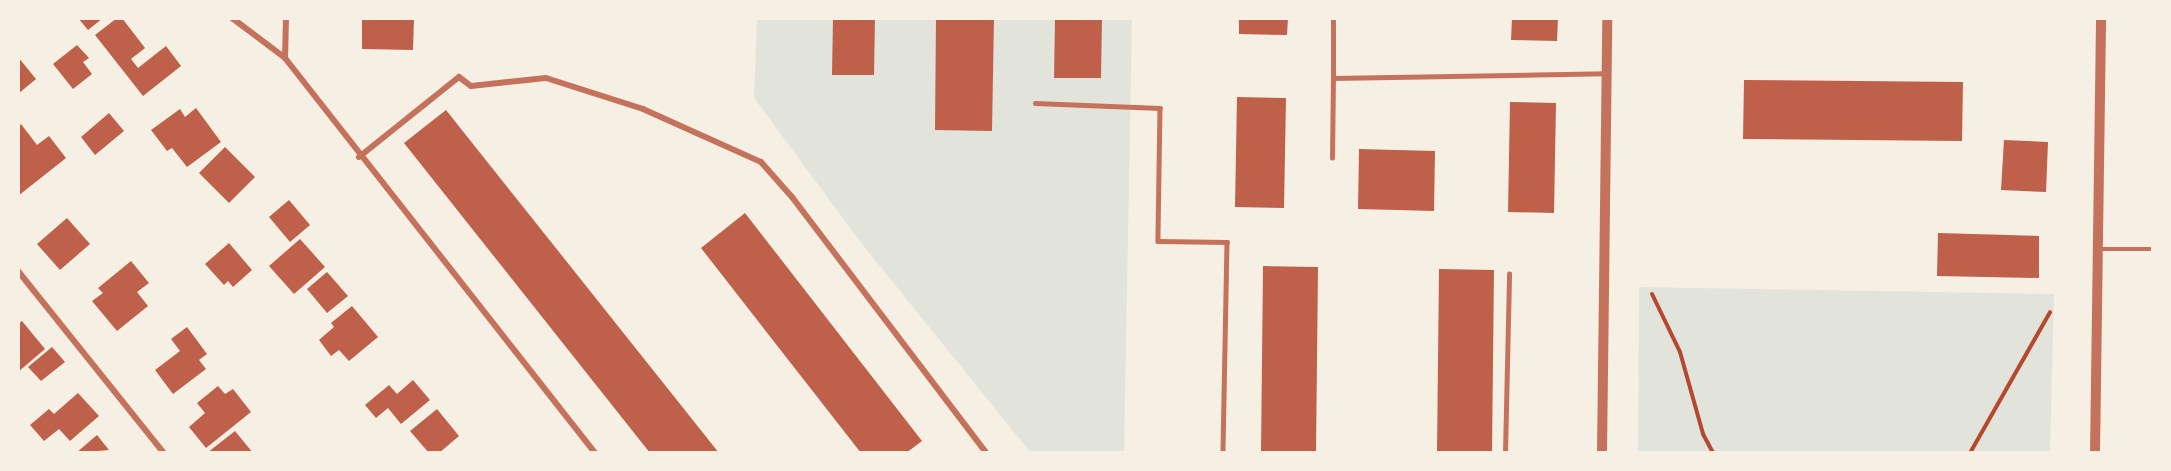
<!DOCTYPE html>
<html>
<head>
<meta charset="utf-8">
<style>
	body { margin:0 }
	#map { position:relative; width:2171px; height:471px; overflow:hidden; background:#f6efe4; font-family:Inter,sans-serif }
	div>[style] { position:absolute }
	.green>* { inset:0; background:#e2e4dc }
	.building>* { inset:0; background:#bf614a }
	.path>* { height:4px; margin:-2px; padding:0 2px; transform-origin:2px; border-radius:2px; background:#b5482f }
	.service>* { height:4.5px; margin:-2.25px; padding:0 2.25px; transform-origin:2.25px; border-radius:2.25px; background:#c5725c }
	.minor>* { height:6px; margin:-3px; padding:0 3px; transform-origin:3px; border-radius:3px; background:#c5725c }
	.tertiary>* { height:10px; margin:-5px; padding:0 5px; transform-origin:5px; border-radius:5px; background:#c5725c }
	span { translate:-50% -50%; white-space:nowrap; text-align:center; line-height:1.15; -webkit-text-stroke:4.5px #f6efe4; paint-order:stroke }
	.frame { position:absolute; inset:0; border:20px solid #f6efe4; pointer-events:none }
</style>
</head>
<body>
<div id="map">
	<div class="green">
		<div style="clip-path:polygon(757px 18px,1132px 18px,1124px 453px,1031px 453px,862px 244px,754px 98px)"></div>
		<div style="clip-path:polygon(1639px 287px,2054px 294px,2050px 453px,1638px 453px)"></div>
	</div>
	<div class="building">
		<div style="clip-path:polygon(78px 18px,103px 18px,88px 30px)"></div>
		<div style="clip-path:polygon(117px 18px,122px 18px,145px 48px,131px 59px,138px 68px,166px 46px,181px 66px,143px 96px,95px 35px)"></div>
		<div style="clip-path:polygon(362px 18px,414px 18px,413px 50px,362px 49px)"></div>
		<div style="clip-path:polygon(833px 18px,875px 18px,874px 75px,832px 75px)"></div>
		<div style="clip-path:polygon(936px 18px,994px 18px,992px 131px,935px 130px)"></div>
		<div style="clip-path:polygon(1055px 18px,1102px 18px,1101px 78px,1054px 78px)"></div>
		<div style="clip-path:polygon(1239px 18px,1288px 18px,1287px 35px,1239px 34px)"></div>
		<div style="clip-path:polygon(1512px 18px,1558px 18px,1557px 41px,1511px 40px)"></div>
		<div style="clip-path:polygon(77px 45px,89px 58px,83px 62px,92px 74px,73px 89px,53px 64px)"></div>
		<div style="clip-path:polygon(18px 57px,36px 79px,18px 94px)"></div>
		<div style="clip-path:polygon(1744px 80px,1963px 82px,1962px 141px,1743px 139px)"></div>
		<div style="clip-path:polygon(1237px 97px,1286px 98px,1284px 208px,1235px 207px)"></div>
		<div style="clip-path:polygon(1510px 102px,1556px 103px,1554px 213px,1508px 212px)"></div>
		<div style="clip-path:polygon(196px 108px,221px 142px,187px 167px,172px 148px,167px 151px,151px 130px,180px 109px,185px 117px)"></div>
		<div style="clip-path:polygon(446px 110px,719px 453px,650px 453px,404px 143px)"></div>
		<div style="clip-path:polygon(109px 113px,124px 131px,95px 155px,81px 137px)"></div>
		<div style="clip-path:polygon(21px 124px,37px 145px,49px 136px,66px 158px,18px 196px,18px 127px)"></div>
		<div style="clip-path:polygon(2004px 140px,2048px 142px,2046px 192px,2001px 190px)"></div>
		<div style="clip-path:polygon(225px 147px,255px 177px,229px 203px,199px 173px)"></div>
		<div style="clip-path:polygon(1359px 149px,1435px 151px,1434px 211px,1358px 209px)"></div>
		<div style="clip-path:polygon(289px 200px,310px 225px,290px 242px,269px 217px)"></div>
		<div style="clip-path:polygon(745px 213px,922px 441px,906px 453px,861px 453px,701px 248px)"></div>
		<div style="clip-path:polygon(67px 218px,90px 244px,60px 270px,37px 244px)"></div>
		<div style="clip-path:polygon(1938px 233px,2039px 236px,2039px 278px,1937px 276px)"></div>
		<div style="clip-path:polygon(300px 239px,325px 267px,294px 294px,269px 266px)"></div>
		<div style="clip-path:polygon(229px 243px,252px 270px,233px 287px,228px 281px,224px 285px,205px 264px)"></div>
		<div style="clip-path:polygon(131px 261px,149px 283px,137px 292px,148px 306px,117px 331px,92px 301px,103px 293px,98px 288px)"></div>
		<div style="clip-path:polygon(1263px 266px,1318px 267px,1316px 453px,1261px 453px)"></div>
		<div style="clip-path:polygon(1439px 269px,1494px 270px,1492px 453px,1437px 453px)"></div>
		<div style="clip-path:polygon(327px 272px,348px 296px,327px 313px,307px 289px)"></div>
		<div style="clip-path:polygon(352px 306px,378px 337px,349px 361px,339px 350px,331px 356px,319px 340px,334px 327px,331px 323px)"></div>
		<div style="clip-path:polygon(22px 321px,45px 349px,18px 372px,18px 324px)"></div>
		<div style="clip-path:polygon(187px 327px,207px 354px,199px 360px,206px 369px,173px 394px,155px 370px,180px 351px,171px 339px)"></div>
		<div style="clip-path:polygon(52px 347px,65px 362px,41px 381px,28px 367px)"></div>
		<div style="clip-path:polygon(413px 380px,430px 400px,401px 424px,388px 408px,376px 418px,365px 405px,389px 385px,397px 394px)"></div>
		<div style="clip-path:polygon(218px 386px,225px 394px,233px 389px,251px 412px,206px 448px,189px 427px,205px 413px,197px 403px)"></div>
		<div style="clip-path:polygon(78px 393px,99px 416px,70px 441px,59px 429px,44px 441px,30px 425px,49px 409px,54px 414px)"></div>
		<div style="clip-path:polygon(437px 409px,459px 436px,439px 453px,429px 453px,410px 431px)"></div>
		<div style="clip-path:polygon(235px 431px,253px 453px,207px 453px)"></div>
		<div style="clip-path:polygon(97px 435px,109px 450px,76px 453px)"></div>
	</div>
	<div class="path">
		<div style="left:1652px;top:294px;width:64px;rotate:64.2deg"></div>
		<div style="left:1680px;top:352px;width:85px;rotate:74.3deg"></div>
		<div style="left:1703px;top:434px;width:21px;rotate:62deg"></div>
		<div style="left:1970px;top:453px;width:162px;rotate:-60.4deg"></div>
	</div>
	<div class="service">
		<div style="left:1333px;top:78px;width:60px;rotate:-90deg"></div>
		<div style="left:1035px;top:103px;width:125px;rotate:2.3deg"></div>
		<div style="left:1160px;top:108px;width:133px;rotate:90.9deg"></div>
		<div style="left:1158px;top:241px;width:69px;rotate:0.8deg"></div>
		<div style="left:1227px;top:242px;width:211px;rotate:91.1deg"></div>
		<div style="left:1332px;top:158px;width:80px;rotate:-89.3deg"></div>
		<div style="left:1333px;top:78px;width:273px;rotate:-1deg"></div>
		<div style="left:2099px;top:249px;width:54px"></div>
		<div style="left:1505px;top:453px;width:179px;rotate:-88.7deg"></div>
	</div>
	<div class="minor">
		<div style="left:232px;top:18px;width:66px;rotate:37deg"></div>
		<div style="left:286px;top:18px;width:40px;rotate:91.4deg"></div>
		<div style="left:285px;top:58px;width:502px;rotate:51.87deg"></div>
		<div style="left:359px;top:157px;width:128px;rotate:-38.7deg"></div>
		<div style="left:459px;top:77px;width:15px;rotate:37deg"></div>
		<div style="left:471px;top:86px;width:75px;rotate:-6.1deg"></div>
		<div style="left:546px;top:78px;width:102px;rotate:17.7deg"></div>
		<div style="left:643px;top:109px;width:129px;rotate:24.2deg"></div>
		<div style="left:761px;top:162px;width:47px;rotate:48.5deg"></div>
		<div style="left:792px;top:197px;width:321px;rotate:52.8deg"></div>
		<div style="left:18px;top:271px;width:233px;rotate:51.3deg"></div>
	</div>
	<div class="tertiary">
		<div style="left:1602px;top:453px;width:435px;rotate:-89.3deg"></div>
		<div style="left:2095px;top:453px;width:435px;rotate:-89.2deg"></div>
	</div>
	<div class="frame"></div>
</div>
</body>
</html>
